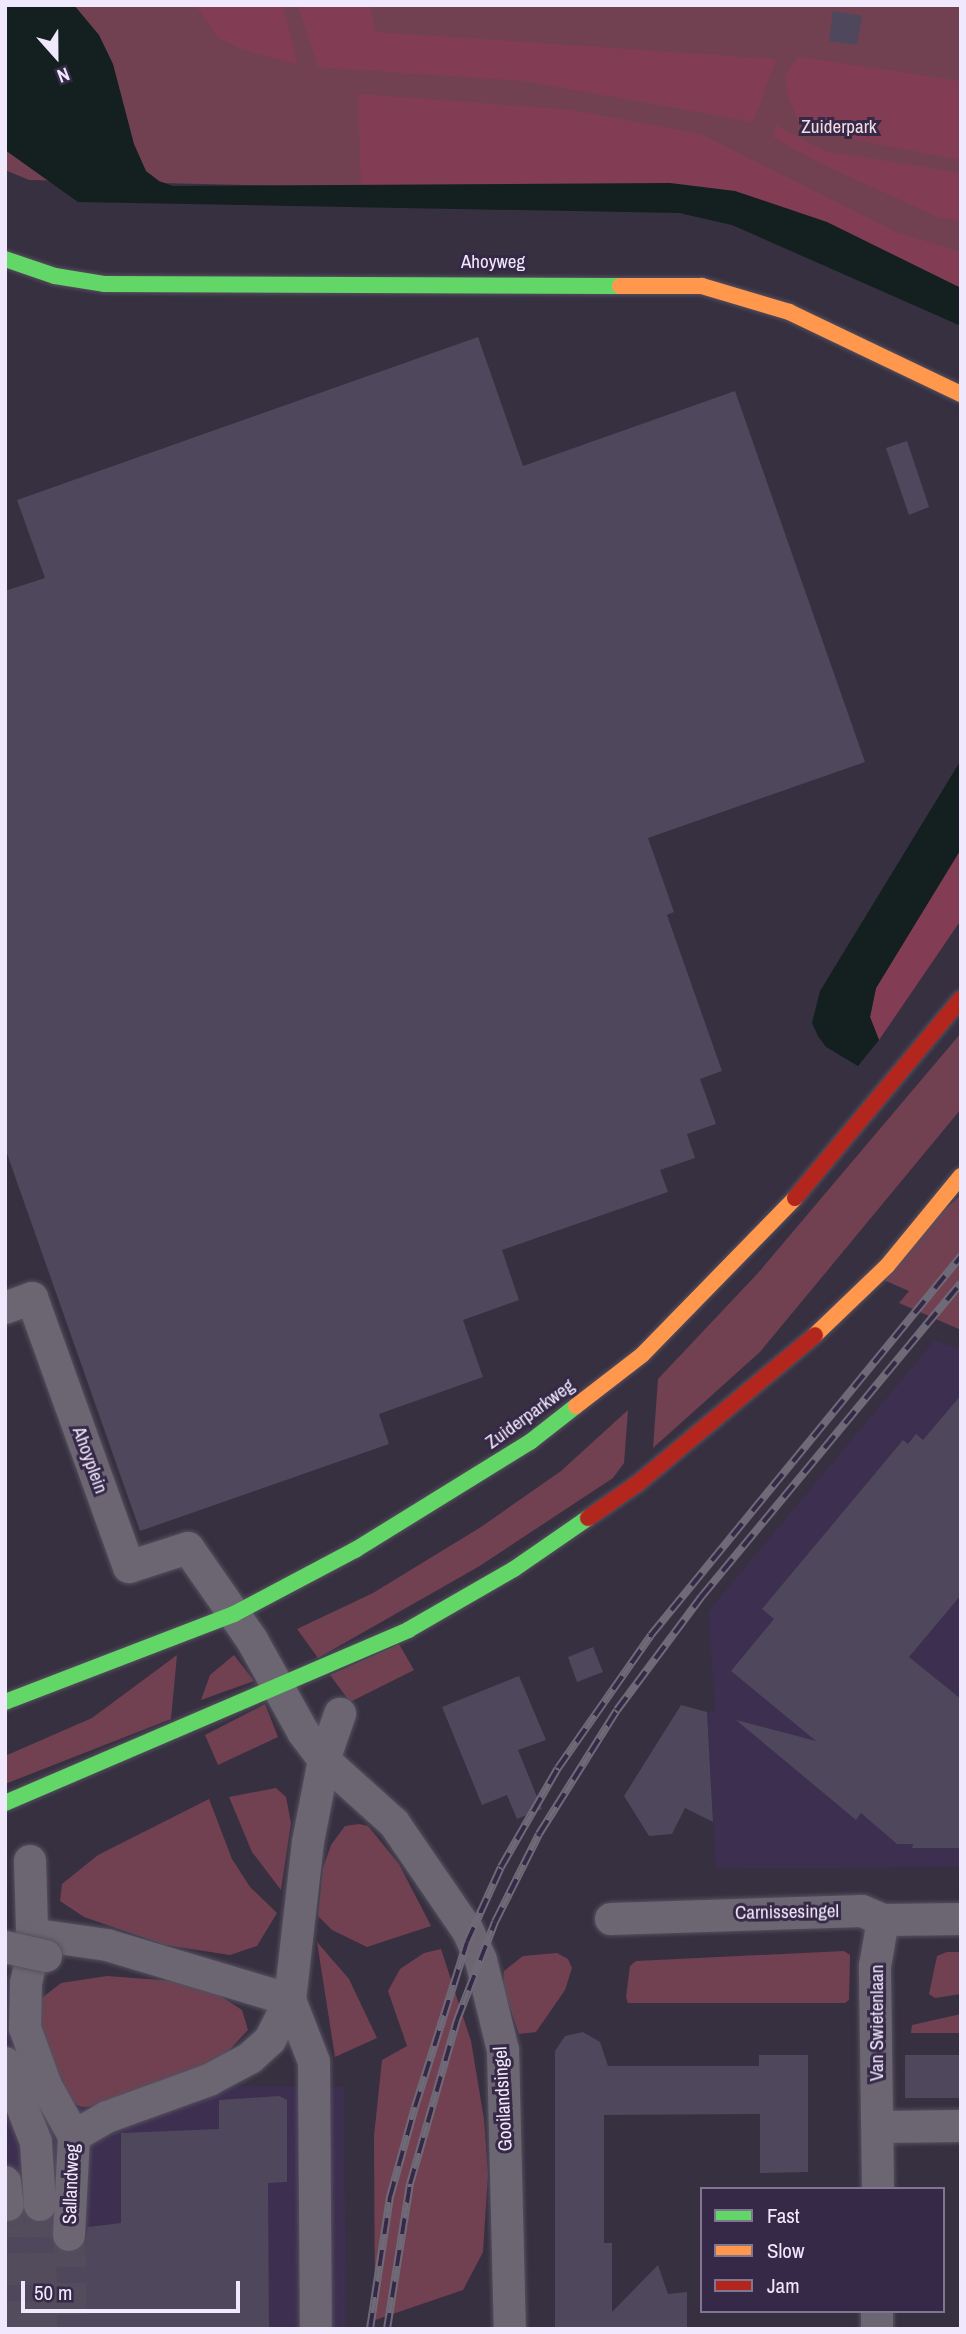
<!DOCTYPE html>
<html>
<head>
<meta charset="utf-8">
<style>
	body { margin:0 }
	#map { position:relative; width:966px; height:2334px; overflow:hidden; background:#363040; font-family:"Archivo Narrow",sans-serif }
	div>[style] { position:absolute }
	.built>* { inset:0; background:#3d2f50 }
	.green>* { inset:0; background:#724151 }
	.forest>* { inset:0; background:#823d55 }
	.water>* { inset:0; background:#13201f }
	.building>* { inset:0; background:#4f475b }
	.street-tunnel>* { height:32px; margin-top:-16px; transform-origin:0; background:repeating-linear-gradient(90deg,#524c5c 0 32px,transparent 0 48px) }
	.roads { filter:drop-shadow(0 0 2px #554f5e) drop-shadow(0 0 2px #554f5e) }
	.street>* { height:32px; margin:-16px; padding:0 16px; transform-origin:16px; border-radius:16px; background:#6c6673 }
	.fast>* { height:16px; margin:-8px; padding:0 8px; transform-origin:8px; border-radius:8px; background:#63d668 }
	.slow>* { height:16px; margin:-8px; padding:0 8px; transform-origin:8px; border-radius:8px; background:#ff974d }
	.jam>* { height:16px; margin:-8px; padding:0 8px; transform-origin:8px; border-radius:8px; background:#b3261e }
	.rail>* { height:8px; margin-top:-4px; transform-origin:0; background:repeating-linear-gradient(90deg,#352947 0 16px,#6e6a77 0 32px); box-sizing:border-box; border-block:2px solid #6e6a77 }
	.bridges { filter:drop-shadow(0 0 2px #554f5e) drop-shadow(0 0 2px #554f5e) }
	.street-bridge>* { height:32px; margin:-16px; padding:0 16px; transform-origin:16px; border-radius:16px; background:#6c6673 }
	span { translate:-50% -50%; white-space:nowrap; text-align:center; line-height:1.15; -webkit-text-stroke:6px #352947; paint-order:stroke }
	.park-label { font-size:19px; color:#f4dbe1 }
	.street-label { font-size:19px; color:#f0e9fd }
	.frame { position:absolute; inset:0; border:7px solid #f0e9fd; pointer-events:none }
	.legend { position:absolute; left:700px; top:2187px; width:245px; height:126px; box-sizing:border-box; background:#352947; border:2px solid #807690; margin:0; padding:9px 12px; list-style:none; font-size:21px; color:#f0e9fd }
	.legend li { display:flex; align-items:center; gap:14px; height:35px }
	.legend b { width:35px; border:2px solid #807690 }
	.north { position:absolute; left:21px; top:21px; width:70px; height:70px; -webkit-text-stroke:5px #352947; paint-order:stroke; rotate:159deg; font-size:19px; font-weight:700; line-height:28px; text-align:center; color:#f0e9fd }
	.north::after { content:''; display:block; margin:auto; width:24px; height:32px; background:#f0e9fd; clip-path:polygon(50% 0,100% 100%,50% 72%,0 100%) }
	.scale { position:absolute; left:21px; top:2281px; width:219px; height:32px; box-sizing:border-box; border:4px solid #f0e9fd; border-top:0; padding-left:9px; font-size:21px; line-height:24px; white-space:nowrap; color:#f0e9fd; -webkit-text-stroke:5px #352947; paint-order:stroke }
</style>
</head>
<body>
<div id="map">
	<div class="built">
		<div style="clip-path:polygon(934px 1341px,961px 1349px,961px 1867px,716px 1869px,707px 1712px,715px 1711px,708px 1612px)"></div>
		<div style="clip-path:polygon(5px 1970px,64px 2085px,344px 2087px,346px 2329px,5px 2329px)"></div>
	</div>
	<div class="green">
		<div style="clip-path:polygon(5px 5px,961px 5px,961px 315px,737px 218px,380px 188px,29px 180px,5px 170px)"></div>
		<div style="clip-path:polygon(961px 1033px,961px 1109px,760px 1352px,653px 1448px,658px 1379px,758px 1273px)"></div>
		<div style="clip-path:polygon(961px 1195px,961px 1330px,899px 1303px,909px 1291px,872px 1275px)"></div>
		<div style="clip-path:polygon(628px 1410px,624px 1463px,613px 1478px,478px 1567px,318px 1658px,297px 1629px,373px 1593px,481px 1527px,561px 1471px)"></div>
		<div style="clip-path:polygon(399px 1644px,414px 1670px,350px 1702px,330px 1675px)"></div>
		<div style="clip-path:polygon(177px 1655px,171px 1719px,5px 1784px,5px 1756px,92px 1718px)"></div>
		<div style="clip-path:polygon(234px 1655px,254px 1681px,201px 1700px,210px 1675px)"></div>
		<div style="clip-path:polygon(265px 1704px,278px 1737px,218px 1765px,205px 1735px)"></div>
		<div style="clip-path:polygon(276px 1788px,286px 1797px,291px 1823px,281px 1890px,252px 1852px,229px 1797px)"></div>
		<div style="clip-path:polygon(209px 1799px,232px 1859px,250px 1887px,277px 1913px,257px 1946px,230px 1955px,165px 1945px,84px 1917px,60px 1901px,62px 1884px,98px 1855px)"></div>
		<div style="clip-path:polygon(359px 1824px,368px 1826px,399px 1864px,431px 1926px,367px 1947px,332px 1930px,318px 1916px,323px 1868px,331px 1845px,345px 1826px)"></div>
		<div style="clip-path:polygon(317px 1942px,349px 1979px,377px 2038px,335px 2057px)"></div>
		<div style="clip-path:polygon(441px 1949px,471px 2041px,484px 2119px,488px 2174px,483px 2252px,463px 2290px,375px 2320px,374px 2136px,382px 2060px,407px 2046px,388px 1991px,400px 1969px,424px 1953px)"></div>
		<div style="clip-path:polygon(844px 1951px,850px 1955px,849px 2000px,845px 2003px,628px 2003px,626px 1997px,630px 1966px,636px 1961px)"></div>
		<div style="clip-path:polygon(947px 1952px,961px 1952px,961px 1994px,935px 1998px,929px 1994px,937px 1956px)"></div>
		<div style="clip-path:polygon(557px 1953px,568px 1959px,572px 1968px,565px 1990px,536px 2032px,519px 2034px,503px 1987px,504px 1971px,523px 1956px)"></div>
		<div style="clip-path:polygon(107px 1976px,175px 1981px,213px 1991px,242px 2010px,248px 2030px,219px 2061px,114px 2105px,82px 2107px,63px 2099px,46px 2076px,38px 2001px,61px 1983px)"></div>
		<div style="clip-path:polygon(961px 2014px,961px 2033px,911px 2033px,912px 2025px)"></div>
	</div>
	<div class="forest">
		<div style="clip-path:polygon(195px 5px,283px 5px,297px 64px,241px 49px,219px 38px)"></div>
		<div style="clip-path:polygon(298px 5px,370px 5px,375px 32px,776px 59px,753px 122px,525px 81px,318px 67px)"></div>
		<div style="clip-path:polygon(798px 57px,961px 81px,961px 160px,811px 131px,798px 121px,788px 96px,785px 75px)"></div>
		<div style="clip-path:polygon(358px 94px,572px 110px,701px 134px,898px 233px,961px 252px,961px 288px,827px 222px,735px 191px,670px 183px,361px 185px)"></div>
		<div style="clip-path:polygon(776px 125px,825px 151px,961px 173px,961px 222px,936px 216px,826px 166px,774px 138px)"></div>
		<div style="clip-path:polygon(961px 849px,961px 920px,879px 1040px,870px 1017px,876px 988px)"></div>
	</div>
	<div class="water">
		<div style="clip-path:polygon(5px 5px,74px 5px,99px 35px,113px 64px,134px 144px,146px 171px,159px 181px,173px 186px,670px 183px,735px 191px,827px 222px,961px 288px,961px 326px,732px 225px,679px 213px,78px 202px,5px 150px)"></div>
		<div style="clip-path:polygon(961px 760px,961px 849px,876px 988px,870px 1017px,879px 1040px,858px 1066px,826px 1047px,818px 1036px,812px 1023px,820px 991px)"></div>
	</div>
	<div class="building">
		<div style="clip-path:polygon(833px 11px,862px 16px,857px 45px,829px 41px)"></div>
		<div style="clip-path:polygon(478px 337px,523px 466px,735px 391px,865px 762px,648px 838px,674px 912px,667px 915px,722px 1071px,700px 1079px,716px 1124px,687px 1134px,695px 1158px,660px 1170px,668px 1192px,502px 1250px,519px 1300px,463px 1320px,483px 1377px,379px 1414px,389px 1444px,140px 1531px,5px 1148px,5px 591px,45px 578px,17px 500px)"></div>
		<div style="clip-path:polygon(907px 441px,929px 507px,909px 515px,886px 448px)"></div>
		<div style="clip-path:polygon(961px 1395px,961px 1595px,909px 1657px,961px 1699px,961px 1848px,912px 1848px,913px 1844px,897px 1844px,861px 1813px,856px 1820px,736px 1720px,816px 1741px,731px 1671px,774px 1619px,762px 1609px,903px 1440px,908px 1444px,916px 1434px,923px 1440px)"></div>
		<div style="clip-path:polygon(593px 1647px,603px 1672px,577px 1682px,568px 1657px)"></div>
		<div style="clip-path:polygon(519px 1676px,546px 1740px,518px 1750px,542px 1809px,517px 1819px,507px 1795px,482px 1805px,442px 1707px)"></div>
		<div style="clip-path:polygon(681px 1705px,707px 1712px,713px 1822px,685px 1808px,672px 1834px,649px 1836px,624px 1796px)"></div>
		<div style="clip-path:polygon(583px 2032px,600px 2042px,608px 2066px,759px 2066px,759px 2055px,808px 2055px,808px 2172px,760px 2173px,760px 2114px,604px 2115px,604px 2243px,612px 2243px,612px 2312px,658px 2265px,668px 2294px,687px 2292px,687px 2329px,555px 2329px,555px 2051px,565px 2036px)"></div>
		<div style="clip-path:polygon(905px 2055px,961px 2055px,961px 2098px,905px 2098px)"></div>
		<div style="clip-path:polygon(279px 2096px,287px 2100px,287px 2182px,268px 2183px,269px 2329px,5px 2329px,5px 2223px,24px 2213px,32px 2222px,51px 2219px,53px 2244px,67px 2253px,77px 2252px,85px 2244px,88px 2227px,121px 2223px,121px 2133px,219px 2129px,219px 2100px)"></div>
	</div>
	<div class="street-tunnel">
		<div style="left:8px;top:2205px;width:124px;rotate:89.1deg"></div>
		<div style="left:40px;top:2205px;width:124px;rotate:89.5deg"></div>
		<div style="left:69px;top:2235px;width:94px;rotate:88.8deg"></div>
	</div>
	<div class="roads">
		<div class="street">
			<div style="left:5px;top:1308px;width:29px;rotate:-20deg"></div>
			<div style="left:32px;top:1298px;width:286px;rotate:70.2deg"></div>
			<div style="left:129px;top:1567px;width:62px;rotate:-17.9deg"></div>
			<div style="left:188px;top:1548px;width:112px;rotate:55.2deg"></div>
			<div style="left:252px;top:1640px;width:105px;rotate:61deg"></div>
			<div style="left:303px;top:1732px;width:35px;rotate:53deg"></div>
			<div style="left:324px;top:1760px;width:94px;rotate:42deg"></div>
			<div style="left:394px;top:1823px;width:131px;rotate:55.6deg"></div>
			<div style="left:468px;top:1931px;width:32px;rotate:66deg"></div>
			<div style="left:481px;top:1960px;width:93px;rotate:76.3deg"></div>
			<div style="left:503px;top:2050px;width:279px;rotate:88.6deg"></div>
			<div style="left:30px;top:1861px;width:68px;rotate:88.3deg"></div>
			<div style="left:32px;top:1929px;width:12px;rotate:42deg"></div>
			<div style="left:611px;top:1919px;width:251px;rotate:-1.8deg"></div>
			<div style="left:862px;top:1911px;width:23px;rotate:23deg"></div>
			<div style="left:883px;top:1920px;width:78px;rotate:-0.7deg"></div>
			<div style="left:290px;top:2000px;width:66px;rotate:68.8deg"></div>
			<div style="left:314px;top:2062px;width:267px;rotate:89.6deg"></div>
			<div style="left:5px;top:2063px;width:85px;rotate:68.6deg"></div>
			<div style="left:36px;top:2142px;width:63px;rotate:86.4deg"></div>
			<div style="left:878px;top:2127px;width:83px;rotate:-0.7deg"></div>
			<div style="left:74px;top:2136px;width:38px;rotate:-30deg"></div>
			<div style="left:107px;top:2117px;width:109px;rotate:-19.9deg"></div>
			<div style="left:209px;top:2080px;width:47px;rotate:-28.2deg"></div>
			<div style="left:250px;top:2058px;width:27px;rotate:-42deg"></div>
			<div style="left:270px;top:2040px;width:45px;rotate:-63.4deg"></div>
			<div style="left:290px;top:2000px;width:159px;rotate:-83.5deg"></div>
			<div style="left:308px;top:1842px;width:84px;rotate:-79deg"></div>
			<div style="left:324px;top:1760px;width:49px;rotate:-70.8deg"></div>
			<div style="left:5px;top:2182px;width:23px;rotate:83deg"></div>
			<div style="left:878px;top:2189px;width:223px;rotate:-90.8deg"></div>
			<div style="left:875px;top:1966px;width:47px;rotate:-80.1deg"></div>
			<div style="left:69px;top:2235px;width:99px;rotate:-87.1deg"></div>
			<div style="left:74px;top:2136px;width:57px;rotate:-119.2deg"></div>
			<div style="left:46px;top:2086px;width:62px;rotate:-109.9deg"></div>
			<div style="left:25px;top:2028px;width:45px;rotate:-88.7deg"></div>
			<div style="left:26px;top:1983px;width:49px;rotate:-77.1deg"></div>
			<div style="left:37px;top:1935px;width:71px;rotate:8.1deg"></div>
			<div style="left:107px;top:1945px;width:191px;rotate:16.7deg"></div>
			<div style="left:877px;top:2329px;width:18px;rotate:-90deg"></div>
		</div>
		<div class="fast">
			<div style="left:5px;top:259px;width:53px;rotate:18.8deg"></div>
			<div style="left:55px;top:276px;width:51px;rotate:9.1deg"></div>
			<div style="left:105px;top:284px;width:515px;rotate:0.22deg"></div>
			<div style="left:5px;top:1702px;width:245px;rotate:-21deg"></div>
			<div style="left:234px;top:1614px;width:137px;rotate:-27.9deg"></div>
			<div style="left:355px;top:1550px;width:206px;rotate:-31.7deg"></div>
			<div style="left:530px;top:1442px;width:58px;rotate:-38deg"></div>
			<div style="left:5px;top:1803px;width:439px;rotate:-23.2deg"></div>
			<div style="left:408px;top:1630px;width:122px;rotate:-29.9deg"></div>
			<div style="left:514px;top:1569px;width:90px;rotate:-34.6deg"></div>
		</div>
		<div class="slow">
			<div style="left:620px;top:286px;width:82px"></div>
			<div style="left:702px;top:286px;width:91px;rotate:16.6deg"></div>
			<div style="left:789px;top:312px;width:191px;rotate:25.5deg"></div>
			<div style="left:815px;top:1335px;width:100px;rotate:-43.8deg"></div>
			<div style="left:887px;top:1266px;width:117px;rotate:-50.6deg"></div>
			<div style="left:576px;top:1406px;width:83px;rotate:-37.7deg"></div>
			<div style="left:642px;top:1355px;width:219px;rotate:-45.7deg"></div>
		</div>
		<div class="jam">
			<div style="left:795px;top:1198px;width:259px;rotate:-50.2deg"></div>
			<div style="left:588px;top:1518px;width:60px;rotate:-34.8deg"></div>
			<div style="left:637px;top:1484px;width:232px;rotate:-39.9deg"></div>
		</div>
	</div>
	<div class="rail">
		<div style="left:370px;top:2329px;width:134px;rotate:-81.4deg"></div>
		<div style="left:390px;top:2197px;width:93px;rotate:-74.5deg"></div>
		<div style="left:415px;top:2107px;width:173px;rotate:-72.5deg"></div>
		<div style="left:467px;top:1942px;width:82px;rotate:-65.6deg"></div>
		<div style="left:501px;top:1867px;width:114px;rotate:-60.1deg"></div>
		<div style="left:558px;top:1768px;width:162px;rotate:-55deg"></div>
		<div style="left:651px;top:1635px;width:490px;rotate:-50.7deg"></div>
		<div style="left:387px;top:2329px;width:147px;rotate:-81deg"></div>
		<div style="left:410px;top:2184px;width:171px;rotate:-74deg"></div>
		<div style="left:457px;top:2020px;width:105px;rotate:-68.8deg"></div>
		<div style="left:495px;top:1922px;width:98px;rotate:-63.4deg"></div>
		<div style="left:539px;top:1834px;width:146px;rotate:-57.8deg"></div>
		<div style="left:617px;top:1710px;width:142px;rotate:-53.3deg"></div>
		<div style="left:702px;top:1596px;width:406px;rotate:-50.4deg"></div>
	</div>
	<div class="bridges">
		<div class="street-bridge">
			<div style="left:5px;top:1947px;width:42px;rotate:12.4deg"></div>
		</div>
	</div>
	<div class="park-label">
		<span style="left:839px;top:127px">Zuiderpark</span>
	</div>
	<div class="street-label">
		<span style="left:493px;top:262px">Ahoyweg</span>
		<span style="left:530px;top:1414px;rotate:-36deg">Zuiderparkweg</span>
		<span style="left:90px;top:1460px;rotate:70deg">Ahoyplein</span>
		<span style="left:787px;top:1912px;rotate:-1deg">Carnissesingel</span>
		<span style="left:877px;top:2023px;rotate:-90deg">Van Swietenlaan</span>
		<span style="left:503px;top:2099px;rotate:-93deg">Gooilandsingel</span>
		<span style="left:71px;top:2184px;rotate:-88deg">Sallandweg</span>
	</div>
	<div class="frame"></div>
	<ul class="legend">
	<li><b style="height:9px;background:#63d668"></b>Fast</li>
	<li><b style="height:9px;background:#ff974d"></b>Slow</li>
	<li><b style="height:9px;background:#b3261e"></b>Jam</li>
	</ul>
	<div class="north">N</div>
	<div class="scale">50 m</div>
</div>
</body>
</html>
